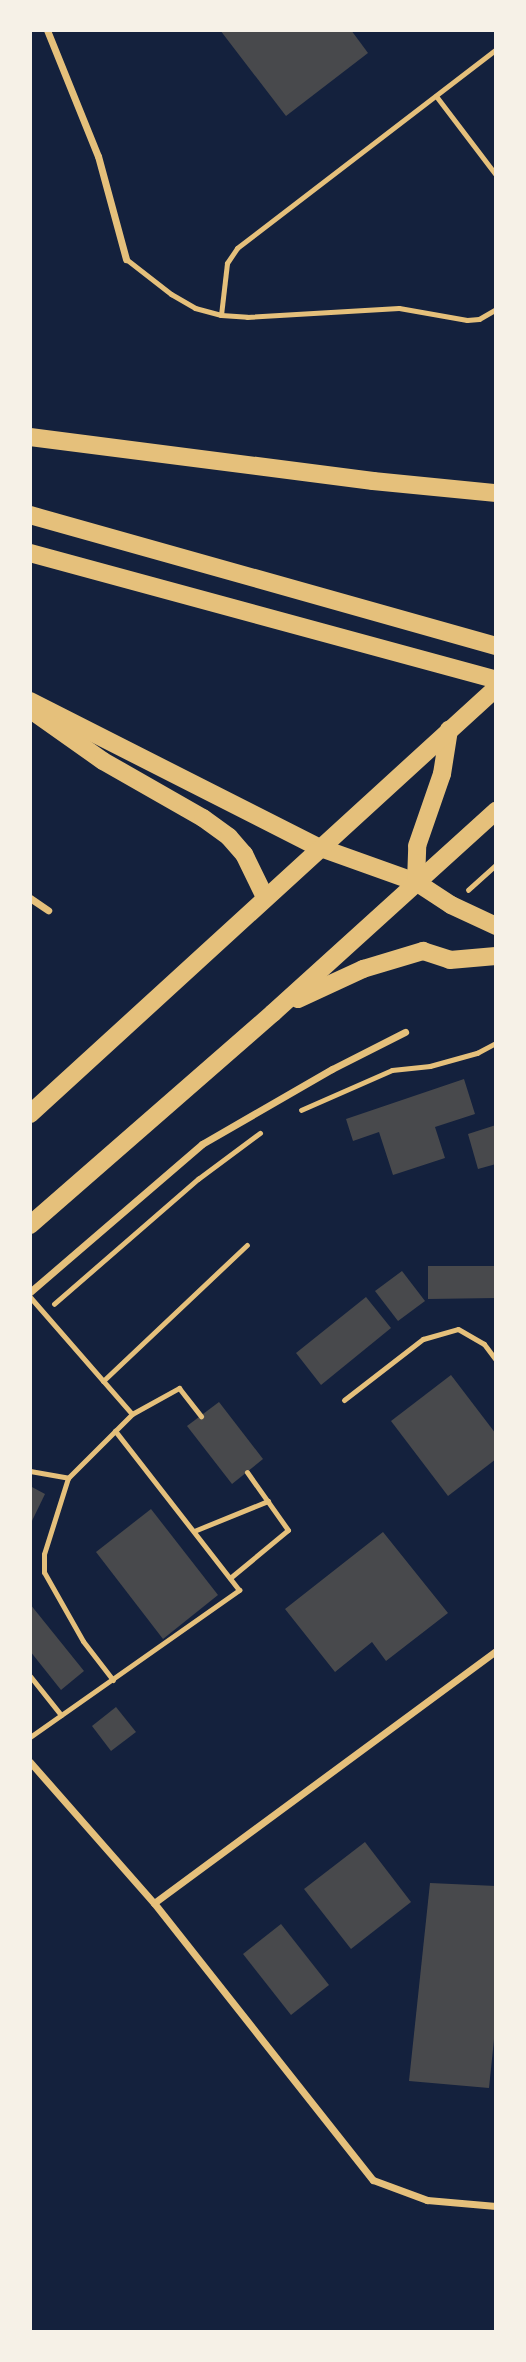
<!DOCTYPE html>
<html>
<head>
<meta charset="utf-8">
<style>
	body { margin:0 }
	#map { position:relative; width:526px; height:2362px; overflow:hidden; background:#14213d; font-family:"Alegreya Sans",sans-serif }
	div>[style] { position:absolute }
	.building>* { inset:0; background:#48494c }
	.path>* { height:4.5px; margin:-2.25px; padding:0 2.25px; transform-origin:2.25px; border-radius:2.25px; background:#e5c07b }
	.service>* { height:5px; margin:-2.5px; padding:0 2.5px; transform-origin:2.5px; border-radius:2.5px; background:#e5c07b }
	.minor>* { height:7px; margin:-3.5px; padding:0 3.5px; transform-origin:3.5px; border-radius:3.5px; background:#e5c07b }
	.primary>* { height:18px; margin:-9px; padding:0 9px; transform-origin:9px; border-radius:9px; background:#e5c07b }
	span { translate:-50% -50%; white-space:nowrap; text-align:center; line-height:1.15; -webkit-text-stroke:7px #f6f1e7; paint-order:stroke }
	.frame { position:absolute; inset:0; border:32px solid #f6f1e7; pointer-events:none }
</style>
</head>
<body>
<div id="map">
	<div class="building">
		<div style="clip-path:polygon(220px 30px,351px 30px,368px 53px,286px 116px)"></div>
		<div style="clip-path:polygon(464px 1079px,475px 1114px,435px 1127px,445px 1158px,393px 1175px,379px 1132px,353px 1141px,346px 1119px)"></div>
		<div style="clip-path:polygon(496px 1125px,496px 1164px,478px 1169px,468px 1134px)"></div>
		<div style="clip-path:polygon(428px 1266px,496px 1266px,496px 1298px,428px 1299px)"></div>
		<div style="clip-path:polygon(402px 1271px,425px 1301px,398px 1321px,375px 1291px)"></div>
		<div style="clip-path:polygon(366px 1297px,391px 1328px,321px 1385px,296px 1353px)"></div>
		<div style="clip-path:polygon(451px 1375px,496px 1434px,496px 1459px,448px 1496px,391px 1421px)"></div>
		<div style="clip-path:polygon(219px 1402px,263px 1459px,232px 1484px,187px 1426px)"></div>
		<div style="clip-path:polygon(30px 1486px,45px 1494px,30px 1525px)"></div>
		<div style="clip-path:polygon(151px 1509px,218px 1595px,163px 1639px,96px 1552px)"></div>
		<div style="clip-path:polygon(383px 1532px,448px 1613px,386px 1661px,372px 1642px,335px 1672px,285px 1609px)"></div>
		<div style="clip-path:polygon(30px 1604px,84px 1671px,61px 1690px,30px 1651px)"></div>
		<div style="clip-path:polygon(116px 1707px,136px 1732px,111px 1751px,92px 1726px)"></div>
		<div style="clip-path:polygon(365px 1842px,411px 1902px,351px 1949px,304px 1889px)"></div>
		<div style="clip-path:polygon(430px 1883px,496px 1886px,496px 2020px,489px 2088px,409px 2081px)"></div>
		<div style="clip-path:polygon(281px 1924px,329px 1985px,291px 2015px,243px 1954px)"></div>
	</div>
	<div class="path">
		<div style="left:468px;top:890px;width:38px;rotate:-42deg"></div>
		<div style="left:301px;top:1110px;width:99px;rotate:-23.7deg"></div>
		<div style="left:392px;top:1070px;width:38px;rotate:-6deg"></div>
		<div style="left:430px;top:1066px;width:49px;rotate:-15.5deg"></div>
		<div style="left:477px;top:1053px;width:21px;rotate:-28deg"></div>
		<div style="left:54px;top:1304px;width:191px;rotate:-41deg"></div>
		<div style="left:198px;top:1179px;width:77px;rotate:-36.6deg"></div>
	</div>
	<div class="service">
		<div style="left:436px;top:96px;width:99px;rotate:52.8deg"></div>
		<div style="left:126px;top:259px;width:57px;rotate:37.9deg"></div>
		<div style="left:171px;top:294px;width:28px;rotate:30deg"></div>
		<div style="left:195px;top:308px;width:27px;rotate:15deg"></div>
		<div style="left:221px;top:315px;width:26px;rotate:4deg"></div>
		<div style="left:247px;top:317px;width:152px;rotate:-3.4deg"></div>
		<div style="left:399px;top:308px;width:69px;rotate:10deg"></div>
		<div style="left:467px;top:320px;width:12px;rotate:-5deg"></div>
		<div style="left:479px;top:319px;width:20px;rotate:-30deg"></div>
		<div style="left:221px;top:315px;width:52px;rotate:-83.4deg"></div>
		<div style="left:227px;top:263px;width:18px;rotate:-56deg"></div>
		<div style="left:237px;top:248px;width:327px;rotate:-37.5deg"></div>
		<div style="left:30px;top:1297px;width:155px;rotate:48.9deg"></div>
		<div style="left:103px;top:1381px;width:198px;rotate:-43.4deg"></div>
		<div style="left:344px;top:1400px;width:100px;rotate:-37.7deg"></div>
		<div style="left:423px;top:1339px;width:36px;rotate:-16deg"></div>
		<div style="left:458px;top:1329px;width:30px;rotate:30deg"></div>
		<div style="left:484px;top:1344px;width:20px;rotate:53deg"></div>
		<div style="left:30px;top:1471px;width:39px;rotate:10deg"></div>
		<div style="left:194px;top:1531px;width:80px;rotate:-22.1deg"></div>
		<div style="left:230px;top:1578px;width:75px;rotate:-39.6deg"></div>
		<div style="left:288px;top:1530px;width:71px;rotate:-125.3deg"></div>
		<div style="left:30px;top:1676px;width:50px;rotate:51.5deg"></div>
		<div style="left:113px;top:1680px;width:49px;rotate:-127.6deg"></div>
		<div style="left:83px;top:1641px;width:79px;rotate:-119.5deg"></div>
		<div style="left:44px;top:1572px;width:18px;rotate:-90deg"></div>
		<div style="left:44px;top:1554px;width:80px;rotate:-72.5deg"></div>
		<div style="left:68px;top:1478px;width:91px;rotate:-45deg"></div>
		<div style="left:132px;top:1414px;width:54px;rotate:-29deg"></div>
		<div style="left:179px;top:1388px;width:36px;rotate:52deg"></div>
		<div style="left:30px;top:1737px;width:256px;rotate:-35.1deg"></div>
		<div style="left:239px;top:1590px;width:202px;rotate:-127.9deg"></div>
	</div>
	<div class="minor">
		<div style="left:47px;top:30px;width:136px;rotate:68deg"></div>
		<div style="left:98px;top:156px;width:107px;rotate:74.8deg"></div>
		<div style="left:30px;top:898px;width:22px;rotate:34deg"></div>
		<div style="left:30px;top:1292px;width:227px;rotate:-40.7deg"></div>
		<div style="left:202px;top:1144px;width:150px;rotate:-30deg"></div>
		<div style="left:332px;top:1069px;width:82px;rotate:-26.9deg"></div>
		<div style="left:30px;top:1762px;width:188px;rotate:48.7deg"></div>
		<div style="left:154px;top:1903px;width:353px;rotate:51.7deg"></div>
		<div style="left:373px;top:2180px;width:58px;rotate:20.3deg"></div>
		<div style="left:427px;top:2200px;width:69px;rotate:5deg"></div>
		<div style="left:154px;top:1903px;width:425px;rotate:-36.4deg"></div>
	</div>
	<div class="primary">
		<div style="left:30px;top:437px;width:346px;rotate:7.3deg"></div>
		<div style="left:373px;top:481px;width:124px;rotate:5.6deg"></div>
		<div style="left:30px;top:515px;width:484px;rotate:15.7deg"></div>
		<div style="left:30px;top:553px;width:483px;rotate:15.2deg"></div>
		<div style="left:30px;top:701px;width:323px;rotate:26.9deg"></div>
		<div style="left:318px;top:847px;width:104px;rotate:19.7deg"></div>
		<div style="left:416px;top:882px;width:42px;rotate:33.3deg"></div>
		<div style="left:451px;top:905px;width:50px;rotate:25deg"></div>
		<div style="left:35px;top:713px;width:83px;rotate:35.2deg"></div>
		<div style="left:103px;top:761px;width:115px;rotate:29.7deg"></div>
		<div style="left:203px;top:818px;width:32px;rotate:36deg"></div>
		<div style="left:229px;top:837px;width:23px;rotate:49deg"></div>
		<div style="left:244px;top:854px;width:48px;rotate:64deg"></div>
		<div style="left:416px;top:882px;width:36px;rotate:-88deg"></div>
		<div style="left:417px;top:846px;width:76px;rotate:-70.9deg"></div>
		<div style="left:442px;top:774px;width:45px;rotate:-81deg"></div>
		<div style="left:298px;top:999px;width:72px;rotate:-24.8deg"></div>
		<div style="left:363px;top:969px;width:63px;rotate:-16.7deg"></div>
		<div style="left:423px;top:951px;width:28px;rotate:18deg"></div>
		<div style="left:450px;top:960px;width:46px;rotate:-5deg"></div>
		<div style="left:30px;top:1114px;width:631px;rotate:-42.43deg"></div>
		<div style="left:30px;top:1225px;width:322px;rotate:-41.1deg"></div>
		<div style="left:273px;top:1013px;width:301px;rotate:-42.2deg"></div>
	</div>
	<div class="frame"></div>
</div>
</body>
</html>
